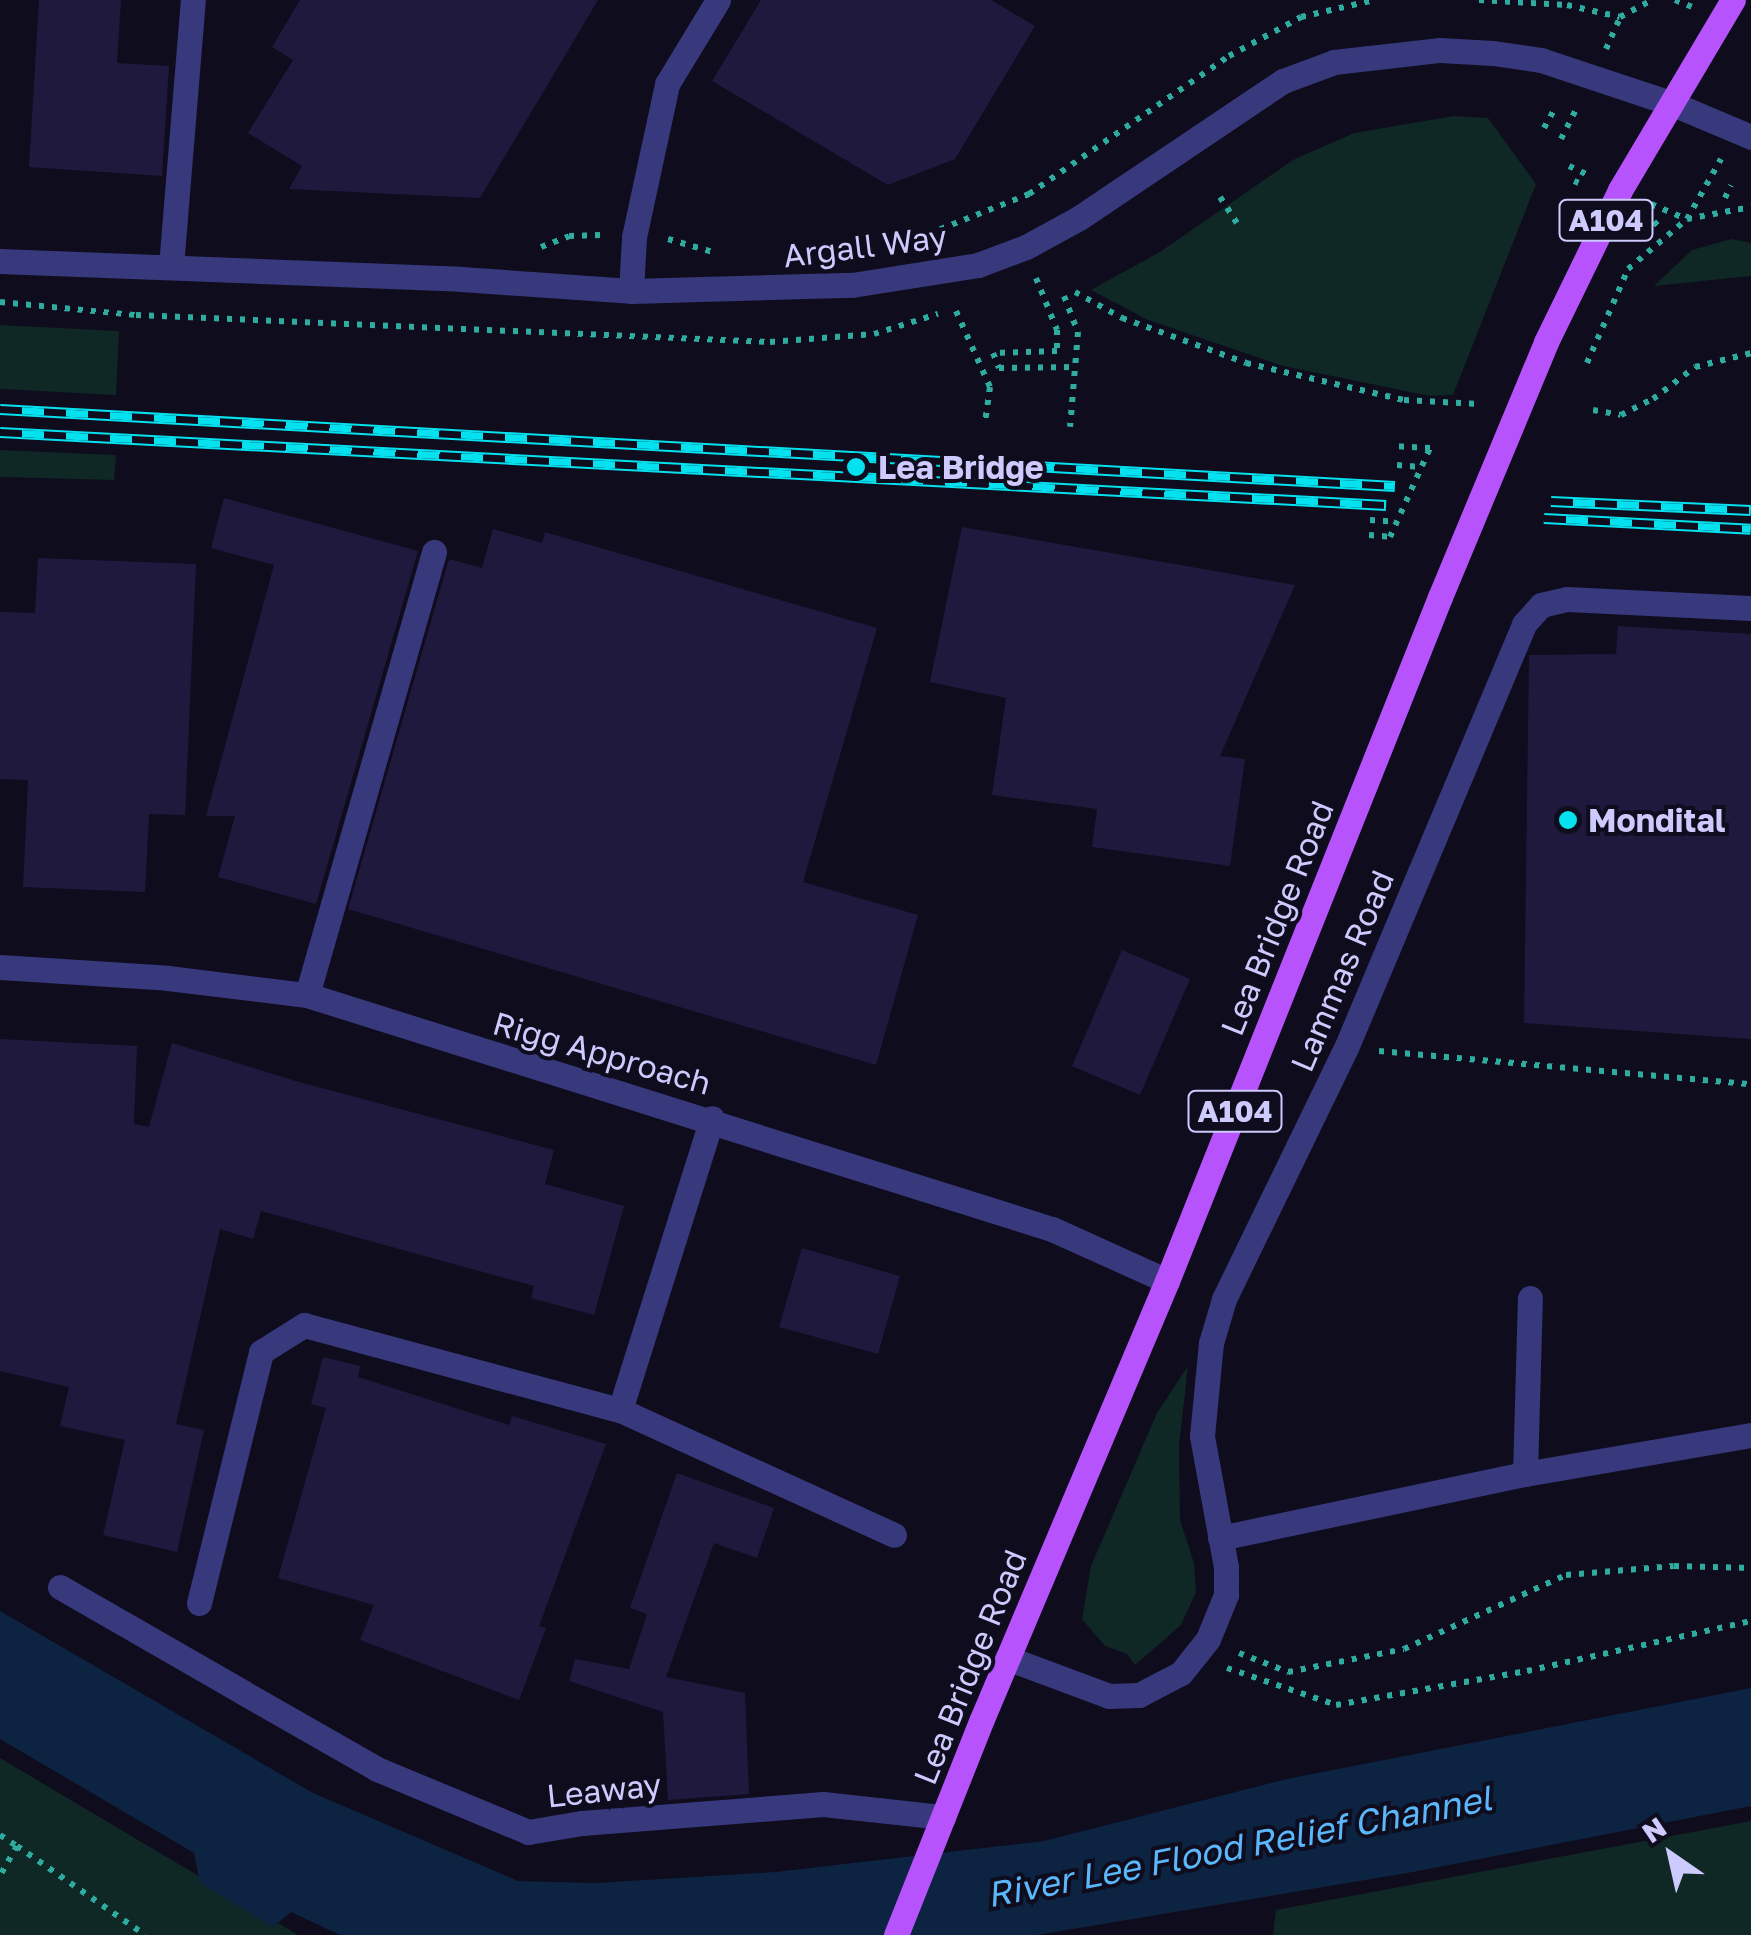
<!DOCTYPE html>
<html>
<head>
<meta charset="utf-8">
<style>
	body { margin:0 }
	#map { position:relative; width:1751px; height:1935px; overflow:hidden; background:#0e0c1d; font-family:"Golos Text",sans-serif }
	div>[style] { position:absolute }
	.green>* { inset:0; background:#0f2725 }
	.water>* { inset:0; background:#0c2341 }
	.building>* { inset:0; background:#1f193e }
	.path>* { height:6px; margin-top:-3px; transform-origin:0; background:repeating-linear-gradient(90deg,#2faca0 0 5px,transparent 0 13px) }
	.service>* { height:25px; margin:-12.5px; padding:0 12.5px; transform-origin:12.5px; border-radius:12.5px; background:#38387c }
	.minor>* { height:25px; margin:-12.5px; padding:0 12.5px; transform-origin:12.5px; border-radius:12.5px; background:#38387c }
	.tertiary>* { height:25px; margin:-12.5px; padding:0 12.5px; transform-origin:12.5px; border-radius:12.5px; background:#38387c }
	.primary>* { height:25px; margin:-12.5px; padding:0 12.5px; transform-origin:12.5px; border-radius:12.5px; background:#b653fc }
	.rail>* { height:11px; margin-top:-5.5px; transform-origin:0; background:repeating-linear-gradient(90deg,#0e0c1d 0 22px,#05e1ef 0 44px); box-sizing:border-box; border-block:2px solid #05e1ef }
	.primary-bridge>* { height:25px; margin:-12.5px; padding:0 12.5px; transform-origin:12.5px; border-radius:12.5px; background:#b653fc }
	.dots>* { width:28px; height:28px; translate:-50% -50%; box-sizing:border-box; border:5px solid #0e0c1d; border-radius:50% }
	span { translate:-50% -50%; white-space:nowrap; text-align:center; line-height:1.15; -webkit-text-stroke:8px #0e0c1d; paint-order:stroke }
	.shield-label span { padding:2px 8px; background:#0e0c1d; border:2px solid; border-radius:8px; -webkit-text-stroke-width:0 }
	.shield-label { font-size:30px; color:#cdcafe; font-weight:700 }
	.street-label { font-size:32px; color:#cdcafe }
	.poi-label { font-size:32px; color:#cdcafe; font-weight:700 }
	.left { translate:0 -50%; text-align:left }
	.water-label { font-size:35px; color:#5ab7fc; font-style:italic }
	.north { position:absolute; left:1621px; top:1805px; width:100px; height:100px; -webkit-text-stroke:8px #0e0c1d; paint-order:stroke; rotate:326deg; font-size:28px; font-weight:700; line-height:40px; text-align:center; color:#cdcafe }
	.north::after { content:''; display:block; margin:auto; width:35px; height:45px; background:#cdcafe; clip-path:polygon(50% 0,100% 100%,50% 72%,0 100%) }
</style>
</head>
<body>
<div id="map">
	<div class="green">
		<div style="clip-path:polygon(1454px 116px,1488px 118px,1536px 184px,1453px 395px,1430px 396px,1283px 366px,1148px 320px,1091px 290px,1160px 252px,1293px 160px,1354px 133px)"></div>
		<div style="clip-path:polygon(1731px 239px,1751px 243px,1751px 276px,1654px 286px,1692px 250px)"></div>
		<div style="clip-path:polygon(0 325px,119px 331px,116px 395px,0 389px)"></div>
		<div style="clip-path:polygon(0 450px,116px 455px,114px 480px,0 477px)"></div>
		<div style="clip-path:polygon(1188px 1366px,1179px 1446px,1180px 1520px,1194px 1563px,1196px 1592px,1181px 1625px,1135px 1665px,1127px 1654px,1105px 1646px,1082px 1619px,1091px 1566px,1157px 1413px)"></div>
		<div style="clip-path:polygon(0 1758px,298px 1935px,0 1935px)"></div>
		<div style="clip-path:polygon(1751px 1821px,1751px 1935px,1273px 1935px,1276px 1910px)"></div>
	</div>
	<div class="water">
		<div style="clip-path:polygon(0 1611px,313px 1793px,518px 1881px,595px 1883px,775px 1872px,1044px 1841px,1287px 1779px,1751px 1688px,1751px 1806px,1413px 1872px,1037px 1935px,340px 1935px,291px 1912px,273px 1927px,200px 1883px,194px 1853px,0 1739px)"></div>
	</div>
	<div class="building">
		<div style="clip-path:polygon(39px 0,121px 0,117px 63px,169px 66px,162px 176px,29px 167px)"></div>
		<div style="clip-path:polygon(300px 0,598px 0,480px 198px,289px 189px,302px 166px,248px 133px,293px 60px,272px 47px)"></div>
		<div style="clip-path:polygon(761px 0,991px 0,1035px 26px,955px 159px,888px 185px,712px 81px)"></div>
		<div style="clip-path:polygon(224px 498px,418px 551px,316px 904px,218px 877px,235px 816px,206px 816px,274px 565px,211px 548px)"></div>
		<div style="clip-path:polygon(962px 527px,1295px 585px,1220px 756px,1245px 759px,1230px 866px,1092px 847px,1097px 809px,992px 795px,1006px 698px,930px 682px)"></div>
		<div style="clip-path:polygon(493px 529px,542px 543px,545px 532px,877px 628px,803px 882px,918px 915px,876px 1065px,348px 909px,449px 559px,482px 568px)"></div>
		<div style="clip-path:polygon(38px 558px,196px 564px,185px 815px,149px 814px,145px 892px,23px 887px,28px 780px,0 779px,0 612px,35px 613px)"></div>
		<div style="clip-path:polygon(1618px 626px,1751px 634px,1751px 1039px,1524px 1023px,1529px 655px,1616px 654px)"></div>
		<div style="clip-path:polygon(1122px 950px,1190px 979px,1140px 1095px,1072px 1066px)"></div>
		<div style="clip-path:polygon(0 1039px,137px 1046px,134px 1124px,149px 1127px,172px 1043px,299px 1082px,554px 1150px,545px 1184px,624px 1206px,594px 1315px,531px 1298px,534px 1286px,261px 1211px,253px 1239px,220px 1229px,176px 1424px,204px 1430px,177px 1552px,103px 1535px,125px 1440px,60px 1426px,69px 1387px,0 1371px)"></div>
		<div style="clip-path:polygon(802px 1248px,900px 1276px,878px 1354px,779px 1327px)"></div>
		<div style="clip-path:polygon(323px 1357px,360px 1366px,358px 1377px,509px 1425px,512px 1416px,606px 1444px,539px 1626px,546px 1628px,519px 1700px,360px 1640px,374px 1605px,278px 1578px,326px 1408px,311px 1404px)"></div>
		<div style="clip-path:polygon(677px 1473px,774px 1508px,757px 1558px,714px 1543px,666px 1677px,745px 1693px,749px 1794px,668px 1800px,663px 1712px,569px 1681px,575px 1659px,629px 1669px,647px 1614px,630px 1608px)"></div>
	</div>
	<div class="path">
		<div style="left:1479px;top:0;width:88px;rotate:3.3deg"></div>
		<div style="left:1567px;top:5px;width:54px;rotate:12.8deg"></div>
		<div style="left:1675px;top:0;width:18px;rotate:22deg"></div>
		<div style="left:1620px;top:17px;width:36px;rotate:-28deg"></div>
		<div style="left:1606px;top:49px;width:35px;rotate:-66deg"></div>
		<div style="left:1544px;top:128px;width:21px;rotate:-61deg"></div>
		<div style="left:1561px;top:139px;width:38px;rotate:-63deg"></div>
		<div style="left:1569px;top:166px;width:23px;rotate:25deg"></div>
		<div style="left:1574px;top:181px;width:5px;rotate:22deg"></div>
		<div style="left:1220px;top:197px;width:31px;rotate:57deg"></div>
		<div style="left:1725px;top:198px;width:14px;rotate:-65deg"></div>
		<div style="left:1651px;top:204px;width:39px;rotate:23deg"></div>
		<div style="left:1687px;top:219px;width:65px;rotate:-10.6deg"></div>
		<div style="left:1645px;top:212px;width:19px;rotate:47deg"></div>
		<div style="left:928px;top:234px;width:109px;rotate:-21.6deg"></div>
		<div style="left:1029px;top:194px;width:243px;rotate:-34.6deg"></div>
		<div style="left:1229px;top:56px;width:82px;rotate:-28.4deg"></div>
		<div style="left:1301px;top:17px;width:75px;rotate:-13.1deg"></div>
		<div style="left:668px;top:239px;width:47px;rotate:16.1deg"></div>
		<div style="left:541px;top:247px;width:30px;rotate:-21deg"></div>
		<div style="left:569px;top:236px;width:32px;rotate:-2deg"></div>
		<div style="left:1036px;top:278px;width:56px;rotate:68deg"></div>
		<div style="left:1057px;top:330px;width:21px;rotate:90deg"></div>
		<div style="left:1057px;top:351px;width:64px;rotate:178.2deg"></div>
		<div style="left:993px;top:353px;width:16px;rotate:68deg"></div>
		<div style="left:999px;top:368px;width:77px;rotate:-0.7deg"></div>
		<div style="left:1075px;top:292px;width:54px;rotate:29deg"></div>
		<div style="left:1122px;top:318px;width:132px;rotate:19.9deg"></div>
		<div style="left:1246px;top:363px;width:162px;rotate:13.2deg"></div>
		<div style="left:1404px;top:400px;width:75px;rotate:3.1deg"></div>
		<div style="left:1064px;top:296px;width:39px;rotate:69deg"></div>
		<div style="left:1078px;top:332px;width:95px;rotate:94.8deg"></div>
		<div style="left:0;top:302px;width:137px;rotate:5.5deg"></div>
		<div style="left:136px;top:315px;width:635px;rotate:2.44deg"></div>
		<div style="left:770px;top:342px;width:104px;rotate:-4.4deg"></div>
		<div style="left:874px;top:334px;width:67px;rotate:-17.4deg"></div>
		<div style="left:956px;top:311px;width:83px;rotate:65.9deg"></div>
		<div style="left:990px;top:387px;width:35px;rotate:98deg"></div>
		<div style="left:1587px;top:363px;width:103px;rotate:-66.4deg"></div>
		<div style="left:1628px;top:269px;width:77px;rotate:-40.3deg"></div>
		<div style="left:1687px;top:219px;width:69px;rotate:-60.5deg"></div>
		<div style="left:1593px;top:410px;width:28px;rotate:10deg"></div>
		<div style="left:1621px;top:415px;width:36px;rotate:-27deg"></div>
		<div style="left:1653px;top:399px;width:53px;rotate:-37.3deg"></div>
		<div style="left:1695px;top:367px;width:58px;rotate:-14deg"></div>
		<div style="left:1397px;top:465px;width:23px;rotate:5deg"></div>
		<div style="left:1370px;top:520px;width:26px;rotate:4deg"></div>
		<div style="left:1369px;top:535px;width:21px;rotate:5deg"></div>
		<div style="left:1390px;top:537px;width:98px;rotate:-65.8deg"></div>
		<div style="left:1430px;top:448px;width:33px;rotate:-177deg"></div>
		<div style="left:1379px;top:1051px;width:373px;rotate:5.1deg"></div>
		<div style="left:1239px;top:1653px;width:53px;rotate:21.2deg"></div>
		<div style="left:1288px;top:1672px;width:118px;rotate:-11.2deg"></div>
		<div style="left:1404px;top:1649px;width:178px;rotate:-24.6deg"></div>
		<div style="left:1566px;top:1575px;width:108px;rotate:-4.8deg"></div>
		<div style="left:1674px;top:1566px;width:77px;rotate:1.5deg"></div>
		<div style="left:1227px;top:1668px;width:115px;rotate:18.7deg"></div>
		<div style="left:1336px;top:1705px;width:194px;rotate:-10.1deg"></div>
		<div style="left:1527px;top:1671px;width:230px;rotate:-12.6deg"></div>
		<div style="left:0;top:1835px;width:20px;rotate:33deg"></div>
		<div style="left:17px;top:1846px;width:34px;rotate:120deg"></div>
		<div style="left:17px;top:1846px;width:156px;rotate:34.8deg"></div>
	</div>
	<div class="service">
		<div style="left:171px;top:266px;width:267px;rotate:-85.3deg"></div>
		<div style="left:631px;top:291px;width:54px;rotate:-86.8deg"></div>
		<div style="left:634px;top:237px;width:157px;rotate:-77.8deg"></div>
		<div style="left:667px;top:84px;width:98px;rotate:-58.7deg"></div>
		<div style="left:307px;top:995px;width:461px;rotate:-74deg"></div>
		<div style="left:620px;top:1410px;width:301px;rotate:24.5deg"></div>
		<div style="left:1525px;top:1474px;width:176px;rotate:-88.4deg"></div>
		<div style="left:1220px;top:1538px;width:312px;rotate:-11.9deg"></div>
		<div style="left:1525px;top:1474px;width:229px;rotate:-9.8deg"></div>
		<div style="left:60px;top:1587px;width:212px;rotate:29.9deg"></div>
		<div style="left:199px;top:1603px;width:259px;rotate:-76.1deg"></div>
		<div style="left:261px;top:1352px;width:51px;rotate:-32.1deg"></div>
		<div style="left:304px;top:1325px;width:327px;rotate:15.1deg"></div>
		<div style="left:620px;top:1410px;width:306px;rotate:-72.5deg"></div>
	</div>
	<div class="minor">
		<div style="left:0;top:261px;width:461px;rotate:2.2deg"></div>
		<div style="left:461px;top:279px;width:170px;rotate:4deg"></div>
		<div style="left:631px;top:291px;width:221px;rotate:-1.6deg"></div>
		<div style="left:852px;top:285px;width:128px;rotate:-9deg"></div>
		<div style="left:978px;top:265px;width:51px;rotate:-20.6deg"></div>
		<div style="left:1026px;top:247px;width:60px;rotate:-28.7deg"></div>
		<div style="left:1079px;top:218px;width:246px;rotate:-33.9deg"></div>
		<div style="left:1283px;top:81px;width:54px;rotate:-20.4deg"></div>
		<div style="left:1334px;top:62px;width:107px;rotate:-6.5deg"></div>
		<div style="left:1440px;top:50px;width:53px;rotate:3.2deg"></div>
		<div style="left:1493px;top:53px;width:49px;rotate:8.3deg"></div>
		<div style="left:1541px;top:60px;width:139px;rotate:18.4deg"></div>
		<div style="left:0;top:967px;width:168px;rotate:3.7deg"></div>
		<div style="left:168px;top:978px;width:140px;rotate:7deg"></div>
		<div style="left:307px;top:995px;width:781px;rotate:17.44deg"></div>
		<div style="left:1052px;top:1229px;width:126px;rotate:24.3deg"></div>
		<div style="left:1007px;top:1658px;width:109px;rotate:20.4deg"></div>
		<div style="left:1109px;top:1696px;width:30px;rotate:-2deg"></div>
		<div style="left:1139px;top:1695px;width:47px;rotate:-27.6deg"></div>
		<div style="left:1181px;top:1673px;width:43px;rotate:-51.5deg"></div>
		<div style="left:1208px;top:1639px;width:48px;rotate:-67.8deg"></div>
		<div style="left:1226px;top:1595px;width:28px;rotate:-90deg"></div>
		<div style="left:1226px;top:1567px;width:133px;rotate:-100.4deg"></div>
		<div style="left:1202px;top:1436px;width:93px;rotate:-84.5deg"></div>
		<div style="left:1211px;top:1343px;width:46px;rotate:-73.5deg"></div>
		<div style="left:1224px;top:1299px;width:279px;rotate:-64.1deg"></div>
		<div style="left:1346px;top:1048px;width:460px;rotate:-67.2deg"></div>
		<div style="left:1524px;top:624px;width:25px;rotate:-48deg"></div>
		<div style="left:1541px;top:605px;width:27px;rotate:-13deg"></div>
		<div style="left:1567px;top:599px;width:184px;rotate:2.8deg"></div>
		<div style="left:244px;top:1693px;width:153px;rotate:29.7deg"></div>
		<div style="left:377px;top:1769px;width:164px;rotate:22.6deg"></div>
		<div style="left:528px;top:1832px;width:55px;rotate:-9.5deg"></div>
		<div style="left:582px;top:1823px;width:242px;rotate:-4.5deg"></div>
		<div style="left:823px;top:1804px;width:121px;rotate:6.2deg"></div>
	</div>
	<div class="tertiary">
		<div style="left:1673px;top:104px;width:85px;rotate:22.9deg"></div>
	</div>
	<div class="primary">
		<div style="left:1546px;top:342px;width:169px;rotate:-64deg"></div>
		<div style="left:1620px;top:190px;width:221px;rotate:-59.3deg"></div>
		<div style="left:896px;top:1935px;width:232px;rotate:-68.3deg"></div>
		<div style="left:982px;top:1719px;width:475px;rotate:-67.1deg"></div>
		<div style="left:1167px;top:1281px;width:736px;rotate:-68.24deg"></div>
	</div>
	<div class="rail">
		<div style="left:0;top:409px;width:1397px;rotate:3.16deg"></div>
		<div style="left:0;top:432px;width:1388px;rotate:3.01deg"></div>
		<div style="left:1551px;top:501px;width:200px;rotate:2.6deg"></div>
		<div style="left:1544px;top:518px;width:207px;rotate:3deg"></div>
	</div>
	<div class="primary-bridge">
		<div style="left:1440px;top:597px;width:276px;rotate:-67.4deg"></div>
	</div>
	<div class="dots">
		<div style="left:856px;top:467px;background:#05e1ef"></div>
		<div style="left:1568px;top:820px;background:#05e1ef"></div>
	</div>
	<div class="shield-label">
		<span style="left:1606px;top:220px">A104</span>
		<span style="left:1235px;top:1111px">A104</span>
	</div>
	<div class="street-label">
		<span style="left:865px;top:246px;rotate:-7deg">Argall Way</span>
		<span style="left:1277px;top:918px;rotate:-68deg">Lea Bridge Road</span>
		<span style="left:1342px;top:971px;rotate:-67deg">Lammas Road</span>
		<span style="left:602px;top:1053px;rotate:16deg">Rigg Approach</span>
		<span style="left:970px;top:1667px;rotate:-68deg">Lea Bridge Road</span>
		<span style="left:604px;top:1790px;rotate:-6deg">Leaway</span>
	</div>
	<div class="poi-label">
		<span class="left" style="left:878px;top:467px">Lea Bridge</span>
		<span class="left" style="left:1588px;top:820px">Mondital</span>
	</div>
	<div class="water-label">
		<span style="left:1239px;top:1846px;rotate:-11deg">River Lee Flood Relief Channel</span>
	</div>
	<div class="north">N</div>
</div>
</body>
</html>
